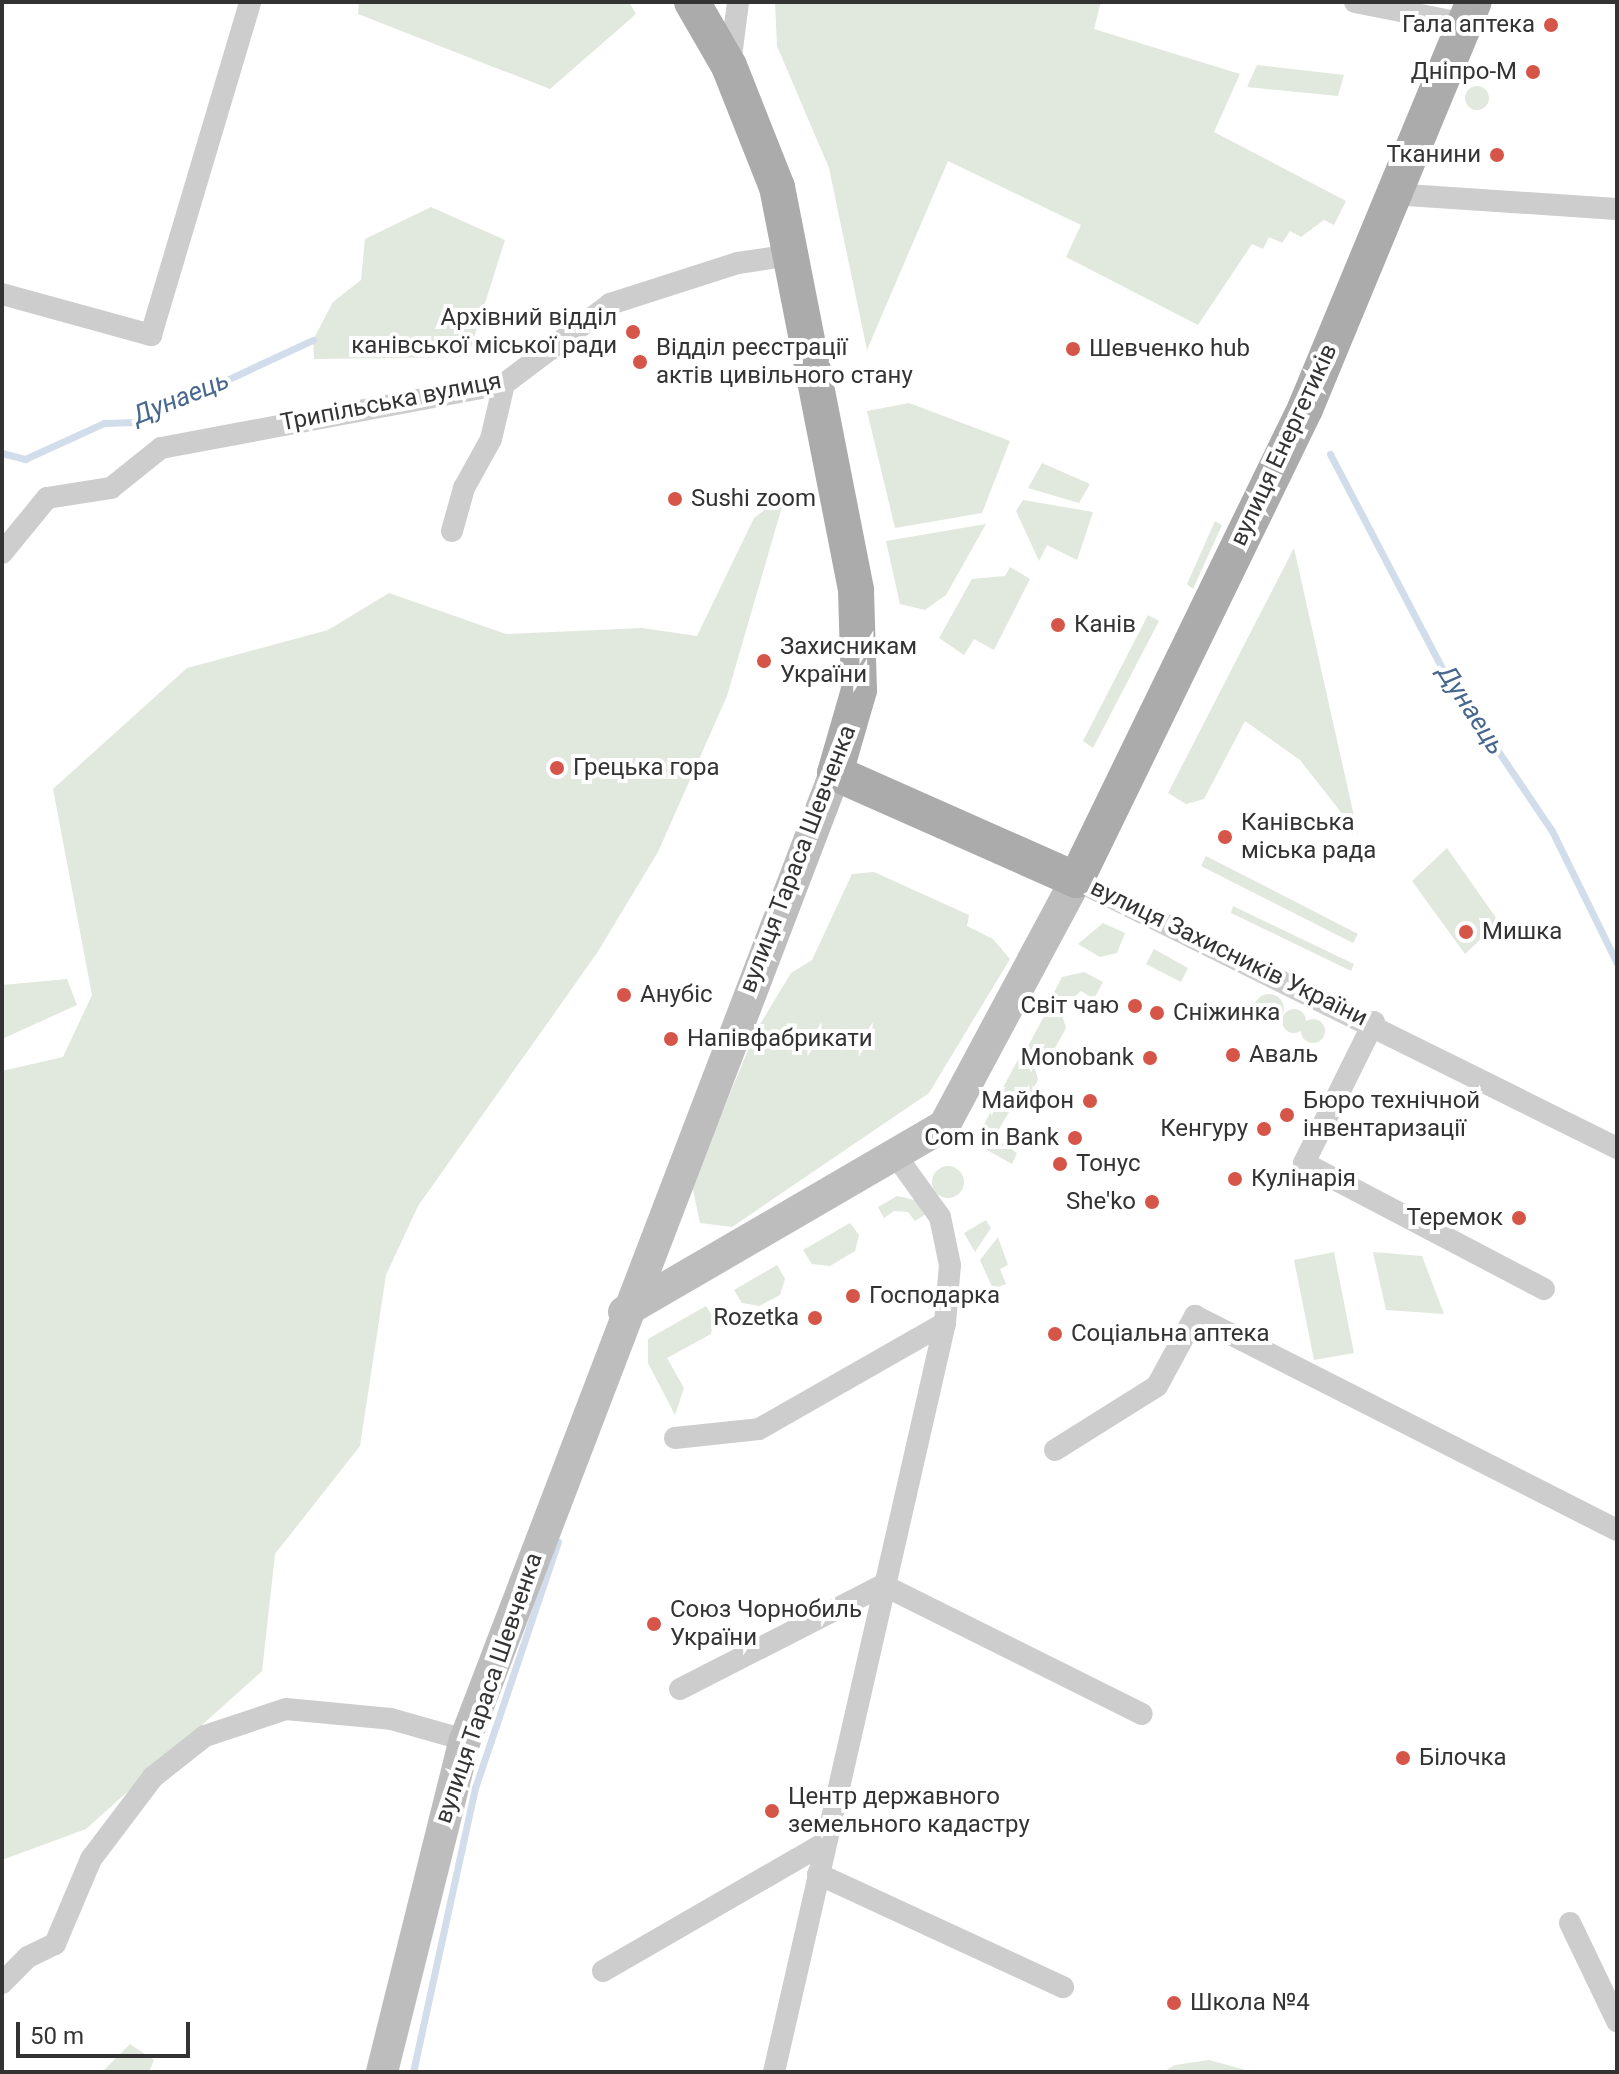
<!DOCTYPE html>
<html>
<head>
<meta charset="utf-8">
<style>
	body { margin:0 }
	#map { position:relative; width:1619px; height:2074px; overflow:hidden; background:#fff; font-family:Roboto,sans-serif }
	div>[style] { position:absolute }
	.green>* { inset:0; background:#e1e8dd }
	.round { border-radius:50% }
	.stream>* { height:7px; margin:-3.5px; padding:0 3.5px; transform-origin:3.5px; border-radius:3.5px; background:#d1ddeb }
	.street>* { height:22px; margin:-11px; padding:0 11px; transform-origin:11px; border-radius:11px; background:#cdcdcd }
	.secondary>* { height:32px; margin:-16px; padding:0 16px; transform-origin:16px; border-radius:16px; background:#bdbdbd }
	.primary>* { height:36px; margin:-18px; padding:0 18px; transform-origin:18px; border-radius:18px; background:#ababab }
	.dots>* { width:22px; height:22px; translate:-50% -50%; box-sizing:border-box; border:4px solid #fff; border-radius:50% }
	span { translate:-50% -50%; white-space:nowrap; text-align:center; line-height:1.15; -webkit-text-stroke:8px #fff; paint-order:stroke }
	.poi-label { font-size:24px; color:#333 }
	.right { translate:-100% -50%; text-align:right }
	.left { translate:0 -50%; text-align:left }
	.street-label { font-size:24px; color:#333 }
	.water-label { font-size:26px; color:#47678e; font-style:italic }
	.frame { position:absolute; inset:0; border:4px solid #333; pointer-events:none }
	.scale { position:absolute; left:16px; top:2022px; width:174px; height:36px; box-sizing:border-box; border:4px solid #333; border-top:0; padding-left:10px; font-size:24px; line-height:28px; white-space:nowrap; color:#333; -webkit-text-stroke:6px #fff; paint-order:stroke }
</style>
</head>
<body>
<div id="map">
	<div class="green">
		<div style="clip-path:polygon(359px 2px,629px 2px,636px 14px,550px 89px,358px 14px)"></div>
		<div style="clip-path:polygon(775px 2px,1101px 2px,1094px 29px,1240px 74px,1214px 132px,1346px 201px,1334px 225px,1324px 220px,1301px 237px,1290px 231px,1282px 243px,1269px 237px,1263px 249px,1252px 244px,1198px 325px,1066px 257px,1081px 225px,948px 161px,867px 350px,829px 168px,777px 46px)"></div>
		<div style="clip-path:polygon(1257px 65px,1344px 75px,1338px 96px,1247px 87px)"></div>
		<div class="round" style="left:1465px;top:86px;width:24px;height:24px"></div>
		<div style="clip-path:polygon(431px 207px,505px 240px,468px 357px,314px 359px,313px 340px,333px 302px,361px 280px,365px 239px)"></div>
		<div style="clip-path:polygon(909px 403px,1010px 441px,982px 513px,895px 528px,867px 411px)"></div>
		<div style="clip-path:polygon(1042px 463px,1090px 484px,1079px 503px,1028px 488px)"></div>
		<div style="clip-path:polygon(786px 493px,727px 696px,658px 852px,597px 953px,418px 1206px,386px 1275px,360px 1446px,275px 1554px,262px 1671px,86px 1829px,2px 1860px,2px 1071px,63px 1057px,92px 995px,53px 789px,187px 668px,328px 630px,389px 593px,506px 634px,642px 628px,697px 636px,754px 518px)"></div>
		<div style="clip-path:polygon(1023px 500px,1093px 512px,1077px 560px,1047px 545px,1039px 561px,1016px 511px)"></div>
		<div style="clip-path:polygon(1215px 521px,1222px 525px,1193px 589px,1187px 584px)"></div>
		<div style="clip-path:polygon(986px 524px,946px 595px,925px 610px,900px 604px,886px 541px)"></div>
		<div style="clip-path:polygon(1294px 548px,1358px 834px,1300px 760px,1245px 721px,1204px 799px,1186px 804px,1168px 793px)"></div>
		<div style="clip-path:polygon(1010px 567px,1030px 579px,994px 650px,974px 639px,964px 655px,939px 638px,972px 579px,1005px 576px)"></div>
		<div style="clip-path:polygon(1148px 615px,1159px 621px,1093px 748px,1083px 741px)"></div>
		<div style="clip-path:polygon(1447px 848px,1499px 922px,1465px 954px,1412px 881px)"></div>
		<div style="clip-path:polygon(1206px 856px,1358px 934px,1353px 943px,1201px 866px)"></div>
		<div style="clip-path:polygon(874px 872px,969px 915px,967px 926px,993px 939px,1010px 959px,929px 1093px,732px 1227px,700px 1223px,692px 1185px,756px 1031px,791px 973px,812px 960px,852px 874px)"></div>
		<div style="clip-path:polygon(1233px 906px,1354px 964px,1351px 971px,1231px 913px)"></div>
		<div style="clip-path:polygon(1103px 923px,1125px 933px,1117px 953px,1100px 957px,1078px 944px)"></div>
		<div style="clip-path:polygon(1154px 949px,1188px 968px,1181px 982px,1146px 964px)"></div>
		<div style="clip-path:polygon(1084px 972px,1103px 982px,1094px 999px,1081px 991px,1064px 1006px,1051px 998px,1062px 977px)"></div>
		<div style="clip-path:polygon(67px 979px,77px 1005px,2px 1039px,2px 985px)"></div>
		<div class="round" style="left:1254px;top:994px;width:30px;height:30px"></div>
		<div style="clip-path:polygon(1049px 1007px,1062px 1015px,1066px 1028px,1055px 1048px,1041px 1055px,1027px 1048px)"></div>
		<div class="round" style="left:1282px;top:1009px;width:24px;height:24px"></div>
		<div class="round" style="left:1301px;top:1019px;width:24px;height:24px"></div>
		<div style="clip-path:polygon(1019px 1058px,1034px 1065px,1038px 1080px,1028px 1098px,1011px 1102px,999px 1095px)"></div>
		<div style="clip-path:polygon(995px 1104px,1009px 1112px,999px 1129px,1002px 1143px,1017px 1153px,1012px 1164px,987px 1150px,982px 1128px)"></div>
		<div class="round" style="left:932px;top:1166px;width:32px;height:32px"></div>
		<div style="clip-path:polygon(897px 1196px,915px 1200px,926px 1214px,915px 1221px,908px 1212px,894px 1211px,884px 1218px,878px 1207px)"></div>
		<div style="clip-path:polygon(986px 1220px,991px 1228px,975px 1252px,964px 1233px)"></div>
		<div style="clip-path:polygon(850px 1223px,859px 1235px,855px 1251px,830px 1266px,812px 1264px,803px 1250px)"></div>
		<div style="clip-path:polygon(998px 1237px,1008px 1265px,1000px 1269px,1006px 1284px,993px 1289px,980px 1260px)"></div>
		<div style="clip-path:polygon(1334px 1252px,1354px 1353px,1314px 1360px,1294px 1260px)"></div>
		<div style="clip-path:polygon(1373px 1252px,1422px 1256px,1444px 1314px,1386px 1310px)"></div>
		<div style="clip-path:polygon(777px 1265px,785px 1279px,780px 1295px,759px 1306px,742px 1303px,734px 1290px)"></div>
		<div style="clip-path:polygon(706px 1306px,714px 1319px,711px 1334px,667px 1358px,684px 1388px,675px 1415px,648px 1363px,648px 1339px)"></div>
		<div style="clip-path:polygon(130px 2044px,154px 2060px,149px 2072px,102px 2072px)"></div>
		<div style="clip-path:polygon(1209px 2060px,1253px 2072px,1163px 2072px,1175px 2065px)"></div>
	</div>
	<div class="stream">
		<div style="left:2px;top:453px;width:24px;rotate:15deg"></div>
		<div style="left:25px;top:459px;width:87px;rotate:-24.5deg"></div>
		<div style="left:104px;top:423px;width:32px;rotate:-2deg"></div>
		<div style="left:136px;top:422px;width:195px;rotate:-24.9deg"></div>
		<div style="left:1330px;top:454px;width:242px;rotate:62.4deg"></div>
		<div style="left:1442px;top:668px;width:197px;rotate:56deg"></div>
		<div style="left:1552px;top:831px;width:147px;rotate:63.8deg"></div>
		<div style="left:413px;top:2072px;width:291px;rotate:-77.7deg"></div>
		<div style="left:475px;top:1788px;width:260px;rotate:-71.4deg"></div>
	</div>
	<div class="street">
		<div style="left:1355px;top:2px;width:113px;rotate:11.2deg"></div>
		<div style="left:730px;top:64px;width:63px;rotate:-82.6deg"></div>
		<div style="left:1392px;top:194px;width:225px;rotate:3.8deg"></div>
		<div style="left:2px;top:294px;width:155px;rotate:15.4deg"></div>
		<div style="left:151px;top:335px;width:347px;rotate:-73.4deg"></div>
		<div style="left:452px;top:531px;width:45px;rotate:-74.4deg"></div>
		<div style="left:464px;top:488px;width:56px;rotate:-61.1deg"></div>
		<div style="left:491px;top:439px;width:57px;rotate:-76.7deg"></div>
		<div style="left:2px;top:553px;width:71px;rotate:-50.7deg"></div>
		<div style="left:47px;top:498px;width:65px;rotate:-8.9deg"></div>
		<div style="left:111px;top:488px;width:64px;rotate:-38.7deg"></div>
		<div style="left:161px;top:448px;width:349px;rotate:-10.6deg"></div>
		<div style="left:504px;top:384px;width:133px;rotate:-37deg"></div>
		<div style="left:610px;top:304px;width:134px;rotate:-17.8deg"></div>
		<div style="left:738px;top:263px;width:54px;rotate:-8.6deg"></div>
		<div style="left:1076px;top:880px;width:604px;rotate:26.35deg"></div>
		<div style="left:1374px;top:1022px;width:157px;rotate:116.4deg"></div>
		<div style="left:1304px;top:1163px;width:271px;rotate:27.7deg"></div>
		<div style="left:675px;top:1438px;width:84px;rotate:-6.1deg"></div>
		<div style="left:759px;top:1429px;width:214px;rotate:-29.7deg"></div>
		<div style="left:945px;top:1323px;width:58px;rotate:-85.1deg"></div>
		<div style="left:950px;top:1265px;width:49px;rotate:-101.8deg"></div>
		<div style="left:940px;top:1217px;width:75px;rotate:-125.8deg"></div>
		<div style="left:1055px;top:1450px;width:120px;rotate:-32.1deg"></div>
		<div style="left:1157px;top:1386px;width:80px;rotate:-61.5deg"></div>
		<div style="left:1195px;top:1316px;width:473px;rotate:26.9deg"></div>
		<div style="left:680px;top:1689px;width:228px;rotate:-27.1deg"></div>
		<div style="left:883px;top:1585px;width:289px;rotate:26.5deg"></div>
		<div style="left:818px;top:1874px;width:270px;rotate:24.8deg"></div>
		<div style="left:1570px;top:1923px;width:109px;rotate:64.4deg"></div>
		<div style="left:603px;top:1971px;width:256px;rotate:-30deg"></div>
		<div style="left:2px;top:1983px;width:37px;rotate:-45deg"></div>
		<div style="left:28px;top:1957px;width:30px;rotate:-26deg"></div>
		<div style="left:55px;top:1944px;width:92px;rotate:-67deg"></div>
		<div style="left:91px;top:1859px;width:103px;rotate:-52.9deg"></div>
		<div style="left:153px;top:1777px;width:66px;rotate:-38.3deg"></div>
		<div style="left:205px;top:1736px;width:85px;rotate:-18.4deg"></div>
		<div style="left:286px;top:1709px;width:105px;rotate:5.4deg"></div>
		<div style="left:391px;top:1719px;width:77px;rotate:15.8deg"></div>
		<div style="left:774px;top:2072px;width:768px;rotate:-77.14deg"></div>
	</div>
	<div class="secondary">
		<div style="left:624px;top:1312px;width:370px;rotate:-30.2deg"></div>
		<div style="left:944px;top:1126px;width:279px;rotate:-61.8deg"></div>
		<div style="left:382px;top:2072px;width:342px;rotate:-76deg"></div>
		<div style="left:465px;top:1740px;width:1035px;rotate:-69.06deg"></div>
	</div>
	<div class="primary">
		<div style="left:692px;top:2px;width:74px;rotate:60deg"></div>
		<div style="left:729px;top:66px;width:130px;rotate:68.4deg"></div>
		<div style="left:777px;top:187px;width:411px;rotate:78.9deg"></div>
		<div style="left:856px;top:590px;width:100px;rotate:88.3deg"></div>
		<div style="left:859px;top:690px;width:86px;rotate:106.1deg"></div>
		<div style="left:835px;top:773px;width:264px;rotate:23.9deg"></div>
		<div style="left:1076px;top:880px;width:524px;rotate:-64.07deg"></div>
		<div style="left:1305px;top:409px;width:441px;rotate:-67.5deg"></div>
	</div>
	<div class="dots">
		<div style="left:1551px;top:25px;background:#d55549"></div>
		<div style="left:1533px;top:72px;background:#d55549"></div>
		<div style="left:1497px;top:155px;background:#d55549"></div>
		<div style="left:633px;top:332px;background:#d55549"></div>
		<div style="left:1073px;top:349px;background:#d55549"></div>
		<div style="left:640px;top:362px;background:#d55549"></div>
		<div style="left:675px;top:499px;background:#d55549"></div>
		<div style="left:1058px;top:625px;background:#d55549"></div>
		<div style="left:764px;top:661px;background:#d55549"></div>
		<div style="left:557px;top:768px;background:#d55549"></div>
		<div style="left:1225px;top:837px;background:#d55549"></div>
		<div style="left:1466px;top:932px;background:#d55549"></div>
		<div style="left:624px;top:995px;background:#d55549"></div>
		<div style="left:1135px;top:1006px;background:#d55549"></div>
		<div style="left:1157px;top:1013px;background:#d55549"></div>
		<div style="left:671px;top:1039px;background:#d55549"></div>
		<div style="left:1233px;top:1055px;background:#d55549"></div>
		<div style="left:1150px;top:1058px;background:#d55549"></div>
		<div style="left:1090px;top:1101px;background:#d55549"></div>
		<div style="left:1287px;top:1115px;background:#d55549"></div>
		<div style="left:1264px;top:1129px;background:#d55549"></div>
		<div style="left:1075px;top:1138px;background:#d55549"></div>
		<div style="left:1060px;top:1164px;background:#d55549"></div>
		<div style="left:1235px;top:1179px;background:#d55549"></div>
		<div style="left:1152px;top:1202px;background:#d55549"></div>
		<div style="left:1519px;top:1218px;background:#d55549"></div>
		<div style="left:853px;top:1296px;background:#d55549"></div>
		<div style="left:815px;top:1318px;background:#d55549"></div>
		<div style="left:1055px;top:1334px;background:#d55549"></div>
		<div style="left:654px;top:1624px;background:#d55549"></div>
		<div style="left:1403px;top:1758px;background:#d55549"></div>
		<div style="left:772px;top:1811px;background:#d55549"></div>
		<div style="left:1174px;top:2003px;background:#d55549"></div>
	</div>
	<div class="poi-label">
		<span class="right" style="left:1535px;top:25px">Гала аптека</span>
		<span class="right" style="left:1517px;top:72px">Дніпро-М</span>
		<span class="right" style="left:1481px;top:155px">Тканини</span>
		<span class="right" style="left:617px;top:332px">Архівний відділ<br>канівської міської ради</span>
		<span class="left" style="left:656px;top:362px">Відділ реєстрації<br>актів цивільного стану</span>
		<span class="left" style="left:1089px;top:349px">Шевченко hub</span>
		<span class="left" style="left:691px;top:499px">Sushi zoom</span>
		<span class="left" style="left:1074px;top:625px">Канів</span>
		<span class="left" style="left:780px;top:661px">Захисникам<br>України</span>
		<span class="left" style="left:573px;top:768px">Грецька гора</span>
		<span class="left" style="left:1241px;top:837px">Канівська<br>міська рада</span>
		<span class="left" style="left:1482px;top:932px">Мишка</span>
		<span class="left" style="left:640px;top:995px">Анубіс</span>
		<span class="right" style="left:1119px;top:1006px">Світ чаю</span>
		<span class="left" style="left:1173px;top:1013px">Сніжинка</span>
		<span class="left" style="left:687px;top:1039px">Напівфабрикати</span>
		<span class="left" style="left:1249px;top:1055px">Аваль</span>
		<span class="right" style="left:1134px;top:1058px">Monobank</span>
		<span class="right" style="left:1074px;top:1101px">Майфон</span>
		<span class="left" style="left:1303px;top:1115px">Бюро технічной<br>інвентаризації</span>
		<span class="right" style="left:1248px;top:1129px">Кенгуру</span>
		<span class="right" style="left:1059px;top:1138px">Com in Bank</span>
		<span class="left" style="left:1076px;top:1164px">Тонус</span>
		<span class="left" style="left:1251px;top:1179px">Кулінарія</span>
		<span class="right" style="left:1136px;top:1202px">She'ko</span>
		<span class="right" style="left:1503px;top:1218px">Теремок</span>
		<span class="left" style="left:869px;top:1296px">Господарка</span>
		<span class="right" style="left:799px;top:1318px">Rozetka</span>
		<span class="left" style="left:1071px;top:1334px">Соціальна аптека</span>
		<span class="left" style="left:670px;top:1624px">Союз Чорнобиль<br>України</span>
		<span class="left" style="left:1419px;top:1758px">Білочка</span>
		<span class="left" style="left:788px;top:1811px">Центр державного<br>земельного кадастру</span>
		<span class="left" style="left:1190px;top:2003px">Школа №4</span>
	</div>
	<div class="street-label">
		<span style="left:391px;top:402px;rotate:-11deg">Трипільська вулиця</span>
		<span style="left:1284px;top:445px;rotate:-65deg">вулиця Енергетиків</span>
		<span style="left:798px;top:859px;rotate:-69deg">вулиця Тараса Шевченка</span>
		<span style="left:1229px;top:953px;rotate:26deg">вулиця Захисників України</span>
		<span style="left:489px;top:1688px;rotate:-71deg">вулиця Тараса Шевченка</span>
	</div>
	<div class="water-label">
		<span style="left:181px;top:398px;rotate:-22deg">Дунаець</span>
		<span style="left:1471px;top:710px;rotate:57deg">Дунаець</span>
	</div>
	<div class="frame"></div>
	<div class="scale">50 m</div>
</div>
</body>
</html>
